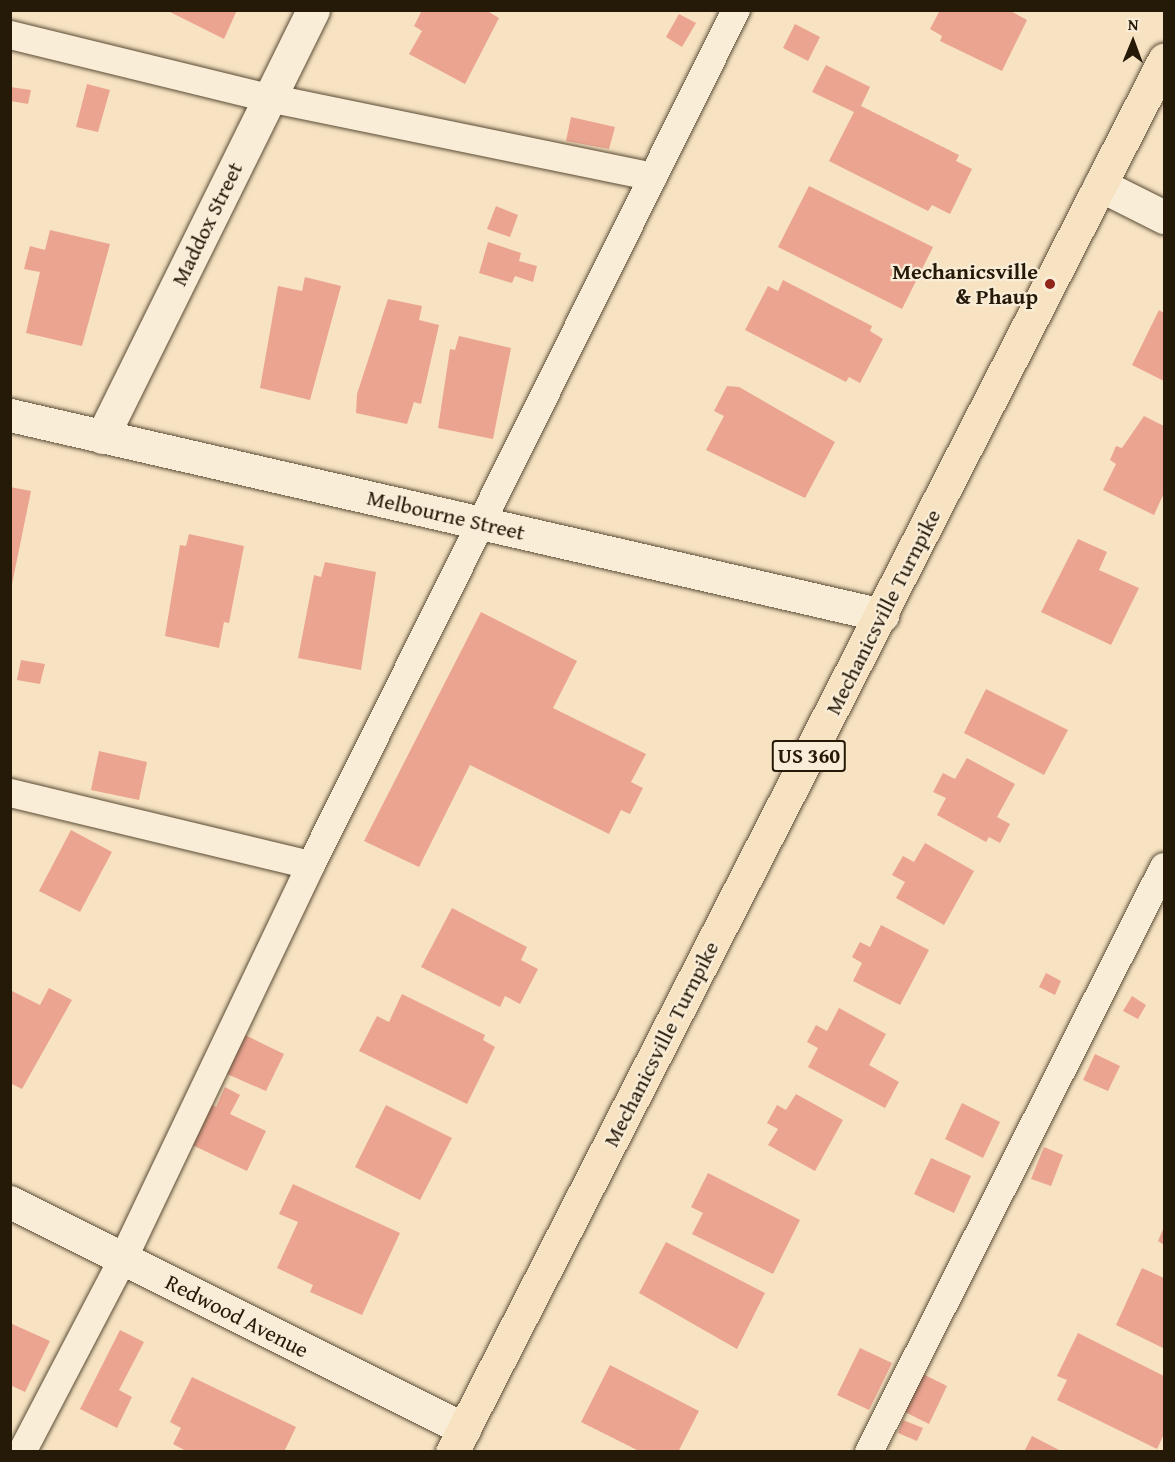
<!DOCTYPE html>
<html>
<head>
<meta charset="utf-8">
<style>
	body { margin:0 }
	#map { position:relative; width:1175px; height:1462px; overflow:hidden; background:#f7e3c2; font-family:"Gentium Book Plus",serif }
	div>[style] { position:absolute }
	.building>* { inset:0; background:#eba490 }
	.roads { filter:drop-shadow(0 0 2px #5a4c36) drop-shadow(0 0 2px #5a4c36) }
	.service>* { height:28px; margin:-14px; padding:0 14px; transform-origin:14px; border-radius:14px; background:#faedd7 }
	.minor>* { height:33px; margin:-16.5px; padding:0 16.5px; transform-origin:16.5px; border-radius:16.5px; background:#faedd7 }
	.primary>* { height:33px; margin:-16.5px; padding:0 16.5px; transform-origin:16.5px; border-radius:16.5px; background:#f7e3c2 }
	.dots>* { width:16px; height:16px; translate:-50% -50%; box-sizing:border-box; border:3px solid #faedd7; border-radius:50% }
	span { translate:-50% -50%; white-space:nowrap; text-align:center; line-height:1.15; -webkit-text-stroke:4.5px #faedd7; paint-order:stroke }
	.shield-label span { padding:2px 4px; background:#faedd7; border:2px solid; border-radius:4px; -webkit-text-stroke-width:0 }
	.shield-label { font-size:21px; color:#251908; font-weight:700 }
	.street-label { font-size:22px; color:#251908 }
	.poi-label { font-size:22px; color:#251908; font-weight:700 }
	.right { translate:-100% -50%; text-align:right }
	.frame { position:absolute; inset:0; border:12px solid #251908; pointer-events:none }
	.north { position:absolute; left:1103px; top:12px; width:60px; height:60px; -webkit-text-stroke:4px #faedd7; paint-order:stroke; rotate:1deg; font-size:16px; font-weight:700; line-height:24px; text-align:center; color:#251908 }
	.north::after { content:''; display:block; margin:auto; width:21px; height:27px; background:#251908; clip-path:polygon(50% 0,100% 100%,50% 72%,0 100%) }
</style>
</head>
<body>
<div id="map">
	<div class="building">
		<div style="clip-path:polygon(166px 10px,237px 10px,224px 39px)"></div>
		<div style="clip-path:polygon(422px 10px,486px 10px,499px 18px,465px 84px,409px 54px,422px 31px,414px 26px)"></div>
		<div style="clip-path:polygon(940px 10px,1009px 10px,1027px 20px,1002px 71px,940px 41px,942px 36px,930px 29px)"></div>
		<div style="clip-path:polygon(679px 14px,696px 23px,682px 47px,666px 37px)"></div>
		<div style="clip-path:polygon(795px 24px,820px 37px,808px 61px,783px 48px)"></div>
		<div style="clip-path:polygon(826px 65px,870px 87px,861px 106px,959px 155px,956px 161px,972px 169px,950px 214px,932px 205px,928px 211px,829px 161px,854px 112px,812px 92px)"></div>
		<div style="clip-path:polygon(87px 84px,110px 90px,98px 132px,76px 127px)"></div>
		<div style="clip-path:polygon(10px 87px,31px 90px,28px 104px,10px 101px)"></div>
		<div style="clip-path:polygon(571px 117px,615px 127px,609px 149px,566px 141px)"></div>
		<div style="clip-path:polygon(809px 186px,933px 247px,902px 309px,778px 247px)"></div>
		<div style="clip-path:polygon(496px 206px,518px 215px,510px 237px,487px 229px)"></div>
		<div style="clip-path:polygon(50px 230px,110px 244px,82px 346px,26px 333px,40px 272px,24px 269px,30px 246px,45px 250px)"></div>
		<div style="clip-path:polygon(488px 242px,521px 253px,519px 261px,537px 266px,533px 282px,515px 276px,512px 283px,479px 273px)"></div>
		<div style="clip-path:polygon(305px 277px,341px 286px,310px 400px,260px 388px,278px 286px,302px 291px)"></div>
		<div style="clip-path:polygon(783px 280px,872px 326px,870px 331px,883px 339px,860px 383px,849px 377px,846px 382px,745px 330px,768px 286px,778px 291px)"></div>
		<div style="clip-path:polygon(388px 299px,422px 306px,419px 320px,439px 325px,421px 404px,414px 402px,407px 424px,356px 413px,357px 394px)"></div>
		<div style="clip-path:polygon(1159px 310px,1164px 313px,1164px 381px,1132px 365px)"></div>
		<div style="clip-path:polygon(459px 336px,511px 348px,493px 439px,438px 428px,450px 349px,455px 350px)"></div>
		<div style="clip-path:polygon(727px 386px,739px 387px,835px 442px,805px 498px,706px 450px,724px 416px,714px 411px)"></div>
		<div style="clip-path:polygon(1144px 416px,1164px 426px,1164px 493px,1154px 515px,1103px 490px,1116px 464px,1110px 460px,1116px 446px,1122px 448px)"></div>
		<div style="clip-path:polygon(10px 487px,31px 491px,11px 589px,10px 589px)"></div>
		<div style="clip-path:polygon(189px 534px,244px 546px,229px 623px,224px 622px,219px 648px,165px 636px,180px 545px,186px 546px)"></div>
		<div style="clip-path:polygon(1078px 539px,1107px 552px,1099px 570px,1139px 588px,1111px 645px,1041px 612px)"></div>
		<div style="clip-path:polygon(325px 562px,376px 572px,361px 670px,298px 658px,314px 575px,321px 577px)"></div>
		<div style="clip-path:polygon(481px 612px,577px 661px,553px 708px,646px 754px,631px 782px,643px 788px,630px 814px,621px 810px,609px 834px,470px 765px,419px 867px,364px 841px)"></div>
		<div style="clip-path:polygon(21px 660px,45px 664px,40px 684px,17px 680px)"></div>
		<div style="clip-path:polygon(986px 689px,1068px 730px,1044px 775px,964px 733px)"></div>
		<div style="clip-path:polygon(99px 751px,147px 762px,139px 800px,91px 790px)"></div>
		<div style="clip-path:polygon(967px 758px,1015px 784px,997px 817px,1010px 824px,1000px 843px,989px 837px,986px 842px,937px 815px,946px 798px,933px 792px,943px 773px,955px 779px)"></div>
		<div style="clip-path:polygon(71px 830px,112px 852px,80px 912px,39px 891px)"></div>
		<div style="clip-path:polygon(925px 843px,974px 871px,944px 925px,896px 898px,905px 882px,892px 875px,903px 856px,914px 862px)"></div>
		<div style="clip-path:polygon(452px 908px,527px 947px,521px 960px,538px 969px,520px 1004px,505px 996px,500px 1007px,421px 967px)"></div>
		<div style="clip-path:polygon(881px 925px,929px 950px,900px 1005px,853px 981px,862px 963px,852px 957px,860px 942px,870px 947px)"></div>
		<div style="clip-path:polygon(1046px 973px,1061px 981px,1055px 995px,1039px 987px)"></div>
		<div style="clip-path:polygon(49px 988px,72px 1000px,22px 1089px,10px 1083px,10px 990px,40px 1005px)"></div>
		<div style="clip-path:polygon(402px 994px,485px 1035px,483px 1040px,495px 1047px,467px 1104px,359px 1051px,377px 1016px,389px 1022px)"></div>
		<div style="clip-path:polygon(1132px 996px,1146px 1005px,1138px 1019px,1123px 1011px)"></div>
		<div style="clip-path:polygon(839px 1008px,886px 1034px,869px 1065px,899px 1082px,885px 1108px,808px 1067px,818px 1048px,807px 1042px,816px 1025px,827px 1031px)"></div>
		<div style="clip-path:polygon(245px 1035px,284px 1054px,266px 1091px,227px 1074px)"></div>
		<div style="clip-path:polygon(1095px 1054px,1120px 1066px,1108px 1091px,1083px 1080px)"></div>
		<div style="clip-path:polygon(225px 1087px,240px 1095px,230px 1114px,266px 1131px,247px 1171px,188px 1143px,208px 1103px,216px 1107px)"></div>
		<div style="clip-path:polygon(796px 1094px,843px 1120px,815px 1171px,768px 1145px,778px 1129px,767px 1123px,777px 1105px,786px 1110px)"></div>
		<div style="clip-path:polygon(962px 1103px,1000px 1122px,983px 1158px,945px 1139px)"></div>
		<div style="clip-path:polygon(386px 1105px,452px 1138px,420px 1200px,355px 1167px)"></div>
		<div style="clip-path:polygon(1044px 1147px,1063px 1155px,1051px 1186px,1031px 1179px)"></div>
		<div style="clip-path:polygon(931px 1158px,971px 1176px,954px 1213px,914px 1194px)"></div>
		<div style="clip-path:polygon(708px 1173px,800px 1220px,773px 1274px,692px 1234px,703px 1213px,691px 1207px)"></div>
		<div style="clip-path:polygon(293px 1184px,400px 1233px,362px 1315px,310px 1292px,313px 1285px,277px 1268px,298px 1222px,279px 1214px)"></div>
		<div style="clip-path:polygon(1164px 1227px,1164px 1245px,1158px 1241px)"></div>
		<div style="clip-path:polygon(666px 1242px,765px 1293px,737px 1349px,639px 1293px)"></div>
		<div style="clip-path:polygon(1142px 1268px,1164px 1278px,1163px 1348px,1116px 1325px)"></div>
		<div style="clip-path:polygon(10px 1323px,50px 1341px,25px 1392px,10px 1385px)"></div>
		<div style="clip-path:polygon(120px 1330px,144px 1342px,119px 1390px,132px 1397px,117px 1428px,80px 1409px)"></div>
		<div style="clip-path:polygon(1078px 1333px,1164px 1376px,1164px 1434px,1157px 1449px,1057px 1400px,1067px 1380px,1057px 1376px)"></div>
		<div style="clip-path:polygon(860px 1348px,892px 1363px,869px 1410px,837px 1395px)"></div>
		<div style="clip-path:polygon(610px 1365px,699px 1411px,678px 1452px,641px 1452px,581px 1422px)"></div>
		<div style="clip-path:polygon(923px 1374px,947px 1386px,929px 1424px,905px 1412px)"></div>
		<div style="clip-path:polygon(192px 1377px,296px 1427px,284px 1452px,188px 1452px,173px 1444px,181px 1428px,170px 1422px)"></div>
		<div style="clip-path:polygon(903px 1420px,923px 1428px,917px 1441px,898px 1433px)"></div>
		<div style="clip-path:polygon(1032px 1436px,1063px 1452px,1024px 1452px)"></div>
	</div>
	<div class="roads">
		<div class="service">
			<div style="left:10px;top:35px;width:267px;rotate:13.7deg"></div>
			<div style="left:269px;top:98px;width:392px;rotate:11.6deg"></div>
			<div style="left:10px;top:793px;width:309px;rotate:13.5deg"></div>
			<div style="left:22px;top:1452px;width:218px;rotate:-62.4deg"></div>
			<div style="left:123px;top:1259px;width:437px;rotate:-64.5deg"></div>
			<div style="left:311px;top:865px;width:955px;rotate:-63.57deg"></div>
			<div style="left:869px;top:1452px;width:655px;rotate:-63.24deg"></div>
		</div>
		<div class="minor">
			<div style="left:1100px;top:185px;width:72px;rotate:26.6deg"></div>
			<div style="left:10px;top:415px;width:895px;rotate:12.92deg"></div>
			<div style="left:102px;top:437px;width:476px;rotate:-63.7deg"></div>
			<div style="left:10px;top:1202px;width:508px;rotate:26.57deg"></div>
		</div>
		<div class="primary">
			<div style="left:452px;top:1452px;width:1564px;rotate:-62.91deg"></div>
		</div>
	</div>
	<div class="dots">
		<div style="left:1050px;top:284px;background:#8f2418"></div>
	</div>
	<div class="shield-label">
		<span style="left:809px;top:756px">US 360</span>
	</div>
	<div class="street-label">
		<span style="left:207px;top:224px;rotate:-64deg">Maddox Street</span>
		<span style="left:446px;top:515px;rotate:13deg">Melbourne Street</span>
		<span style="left:883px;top:612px;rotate:-63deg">Mechanicsville Turnpike</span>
		<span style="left:661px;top:1044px;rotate:-63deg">Mechanicsville Turnpike</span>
		<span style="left:237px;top:1316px;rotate:27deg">Redwood Avenue</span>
	</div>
	<div class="poi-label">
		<span class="right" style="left:1038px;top:284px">Mechanicsville<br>&amp; Phaup</span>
	</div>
	<div class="frame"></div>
	<div class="north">N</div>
</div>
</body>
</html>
